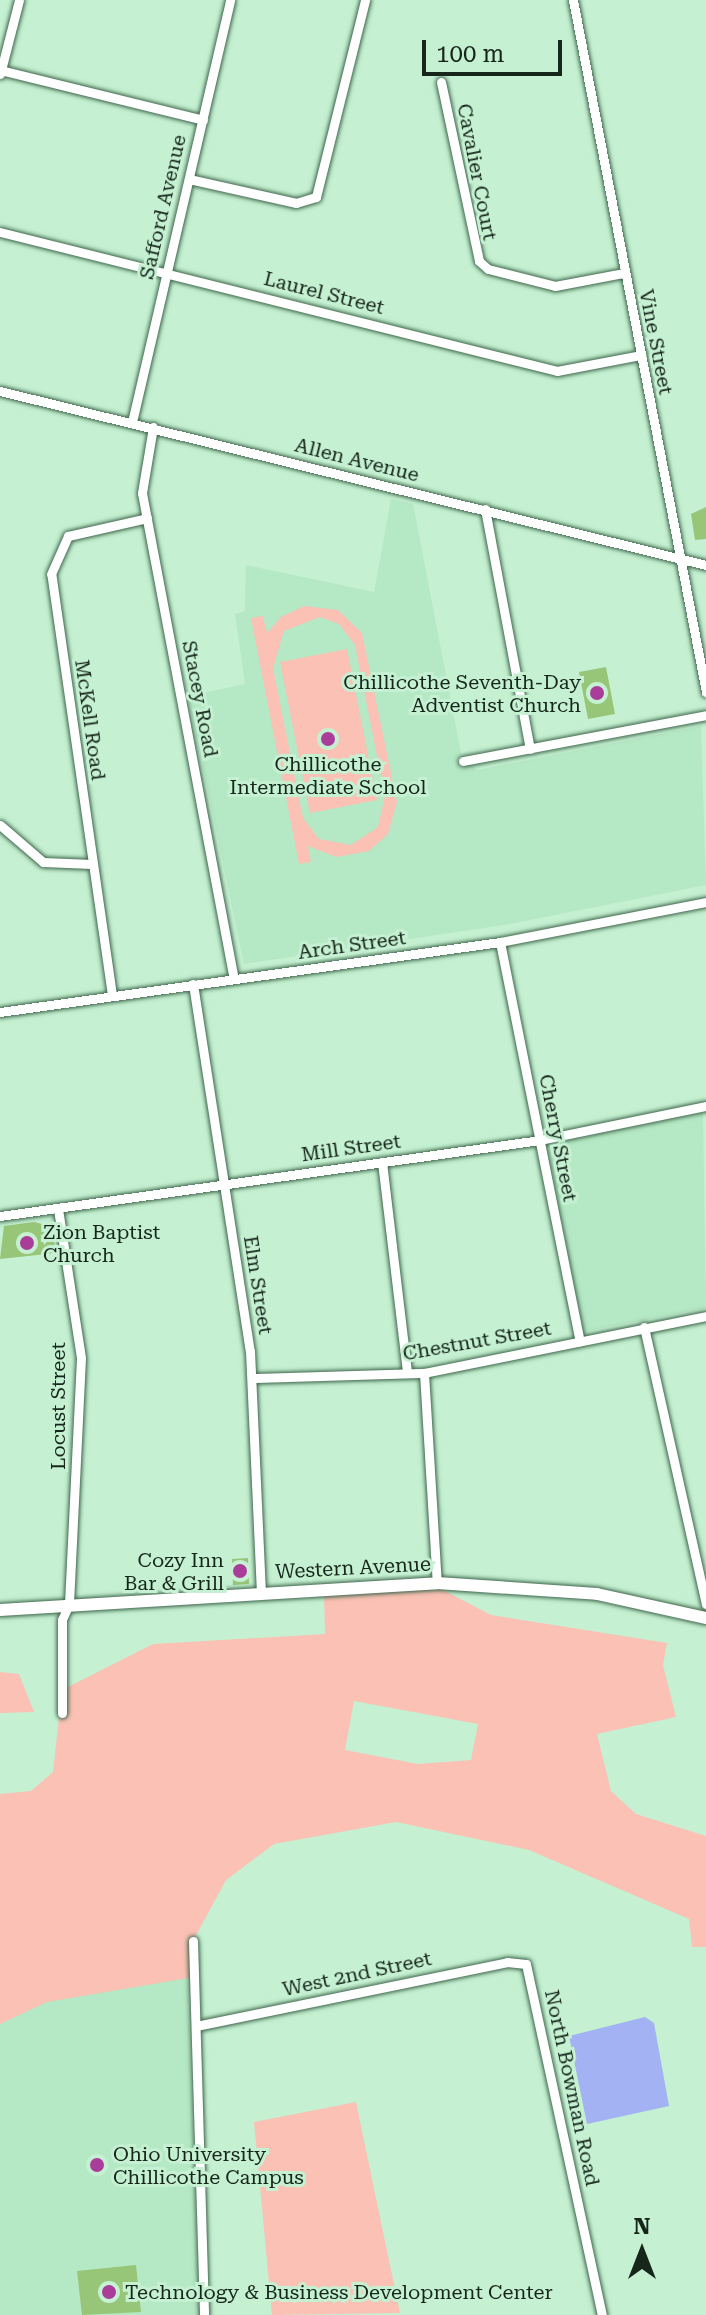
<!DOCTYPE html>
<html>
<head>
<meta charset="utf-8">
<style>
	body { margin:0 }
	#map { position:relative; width:706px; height:2315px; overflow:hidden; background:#c5f1d2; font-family:"Roboto Serif",serif }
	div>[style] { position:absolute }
	.built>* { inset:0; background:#b5e8c4 }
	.green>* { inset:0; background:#fac1b4 }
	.water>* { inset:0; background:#a3b2f2 }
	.building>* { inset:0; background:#97c679 }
	.roads { filter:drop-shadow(0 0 2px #3f664c) drop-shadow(0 0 2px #3f664c) }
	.minor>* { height:9px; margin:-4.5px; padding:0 4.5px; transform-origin:4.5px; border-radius:4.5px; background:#fff }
	.major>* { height:12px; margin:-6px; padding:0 6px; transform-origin:6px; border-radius:6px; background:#fff }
	.dots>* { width:22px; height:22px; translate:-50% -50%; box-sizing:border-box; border:4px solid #c5f1d2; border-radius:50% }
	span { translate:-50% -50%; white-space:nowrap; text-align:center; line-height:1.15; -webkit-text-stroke:6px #c5f1d2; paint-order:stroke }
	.street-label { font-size:20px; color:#16261b }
	.poi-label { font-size:20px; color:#16261b }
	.right { translate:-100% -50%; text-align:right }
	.left { translate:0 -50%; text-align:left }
	.north { position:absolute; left:602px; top:2211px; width:80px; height:80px; -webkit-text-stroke:6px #c5f1d2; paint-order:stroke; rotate:0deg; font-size:22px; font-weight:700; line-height:32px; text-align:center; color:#16261b }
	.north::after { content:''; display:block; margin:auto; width:28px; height:36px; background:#16261b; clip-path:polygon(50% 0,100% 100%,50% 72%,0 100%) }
	.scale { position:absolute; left:422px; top:40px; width:140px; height:36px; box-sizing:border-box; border:4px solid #16261b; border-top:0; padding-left:10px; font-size:24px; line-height:28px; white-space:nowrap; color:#16261b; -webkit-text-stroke:6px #c5f1d2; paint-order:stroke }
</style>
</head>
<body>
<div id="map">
	<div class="built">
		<div style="clip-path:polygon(391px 499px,413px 504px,461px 753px,477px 770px,701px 726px,706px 885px,510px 924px,244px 964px,188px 696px,245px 684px,235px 614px,245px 611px,246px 565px,374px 592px)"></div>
		<div style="clip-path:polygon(703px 1113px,706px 1308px,583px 1332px,547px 1145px)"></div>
		<div style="clip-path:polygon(187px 1975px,199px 2315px,0 2315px,0 2015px,40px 1996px)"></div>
	</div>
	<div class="green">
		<div style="clip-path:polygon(evenodd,304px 606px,338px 610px,362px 633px,397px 802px,388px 834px,369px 851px,336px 857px,308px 846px,311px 862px,299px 864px,251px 618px,263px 616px,267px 633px,281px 617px,304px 606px,320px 617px,339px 624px,355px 645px,385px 796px,378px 827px,351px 845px,319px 839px,303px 818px,273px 668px,284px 631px,320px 617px)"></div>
		<div style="clip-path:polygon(347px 649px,377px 800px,310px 813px,280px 662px)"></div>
		<div style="clip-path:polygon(evenodd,441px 1589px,491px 1615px,667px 1643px,663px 1665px,676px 1717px,597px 1734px,611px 1791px,636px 1814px,706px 1836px,706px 1947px,692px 1947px,689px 1919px,529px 1850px,396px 1822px,274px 1844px,226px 1880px,193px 1941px,194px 1977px,47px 2002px,0 2024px,0 1794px,31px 1791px,53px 1772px,62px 1690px,153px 1644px,325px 1634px,324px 1595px,441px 1589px,354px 1701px,478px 1724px,471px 1760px,418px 1764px,345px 1750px,354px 1701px)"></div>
		<div style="clip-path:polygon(0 1672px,19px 1674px,34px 1712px,0 1713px)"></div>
		<div style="clip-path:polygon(356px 2102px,400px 2313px,272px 2315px,254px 2122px)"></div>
	</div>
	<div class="water">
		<div style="clip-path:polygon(645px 2017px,654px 2023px,669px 2106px,587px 2124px,569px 2036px)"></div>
	</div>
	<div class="building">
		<div style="clip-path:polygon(706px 507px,706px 539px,695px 540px,691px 514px)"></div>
		<div style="clip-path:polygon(606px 667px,615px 714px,588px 719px,579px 672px)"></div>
		<div style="clip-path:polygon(34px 1222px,51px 1226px,56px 1253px,0 1259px,4px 1226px)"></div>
		<div style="clip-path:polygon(248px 1558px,249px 1584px,233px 1585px,232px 1559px)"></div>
		<div style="clip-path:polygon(136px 2265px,141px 2312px,82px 2315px,77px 2271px)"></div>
	</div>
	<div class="roads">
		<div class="minor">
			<div style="left:573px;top:0;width:705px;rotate:79.12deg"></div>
			<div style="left:0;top:70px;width:209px;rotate:13.8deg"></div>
			<div style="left:0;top:74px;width:76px;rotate:-75.6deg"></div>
			<div style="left:441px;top:82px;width:183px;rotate:78deg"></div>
			<div style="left:479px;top:261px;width:12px;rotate:42deg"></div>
			<div style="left:488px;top:269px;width:69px;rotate:14.2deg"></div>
			<div style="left:555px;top:286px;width:69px;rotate:-10.8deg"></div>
			<div style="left:189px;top:179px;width:110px;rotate:12.6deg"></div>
			<div style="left:296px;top:203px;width:21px;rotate:-17deg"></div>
			<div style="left:316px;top:197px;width:203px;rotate:-76deg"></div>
			<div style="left:0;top:232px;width:574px;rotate:14.01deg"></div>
			<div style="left:557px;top:371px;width:86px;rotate:-10.8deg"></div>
			<div style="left:0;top:391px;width:727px;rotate:13.85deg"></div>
			<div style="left:132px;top:422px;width:433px;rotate:-76.9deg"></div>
			<div style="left:153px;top:427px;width:67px;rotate:99.5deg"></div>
			<div style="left:142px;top:493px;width:494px;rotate:79.3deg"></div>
			<div style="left:485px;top:509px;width:244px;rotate:79.4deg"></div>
			<div style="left:463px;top:761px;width:247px;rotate:-10.7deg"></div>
			<div style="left:0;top:825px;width:57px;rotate:40.7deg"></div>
			<div style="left:43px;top:862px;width:49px;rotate:2.3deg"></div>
			<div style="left:500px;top:942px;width:407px;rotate:78.7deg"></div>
			<div style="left:193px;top:984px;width:371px;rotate:81.2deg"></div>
			<div style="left:250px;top:1351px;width:243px;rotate:87.4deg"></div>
			<div style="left:112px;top:995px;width:425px;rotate:-98.2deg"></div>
			<div style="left:51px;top:574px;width:42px;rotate:-65.9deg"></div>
			<div style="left:68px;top:536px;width:81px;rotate:-12.8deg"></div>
			<div style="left:0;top:1012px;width:505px;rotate:-7.97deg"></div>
			<div style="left:500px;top:942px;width:210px;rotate:-11deg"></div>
			<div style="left:382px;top:1162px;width:212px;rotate:83.2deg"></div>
			<div style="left:58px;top:1209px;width:151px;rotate:81.2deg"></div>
			<div style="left:81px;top:1358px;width:246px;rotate:92.8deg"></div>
			<div style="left:69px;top:1604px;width:17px;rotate:114deg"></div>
			<div style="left:62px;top:1620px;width:93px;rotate:90deg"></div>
			<div style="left:0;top:1216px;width:545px;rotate:-8.01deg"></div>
			<div style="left:540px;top:1140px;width:169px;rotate:-11.6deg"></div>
			<div style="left:644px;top:1327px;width:284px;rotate:77.4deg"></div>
			<div style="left:424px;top:1373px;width:210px;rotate:86.5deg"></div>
			<div style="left:252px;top:1378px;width:172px;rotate:-1.7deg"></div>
			<div style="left:424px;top:1373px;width:288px;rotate:-11.4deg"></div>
			<div style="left:193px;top:1941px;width:374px;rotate:88.3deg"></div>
			<div style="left:196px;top:2026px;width:318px;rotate:-11.6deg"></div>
			<div style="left:507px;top:1962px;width:19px;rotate:6deg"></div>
			<div style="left:526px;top:1964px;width:359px;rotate:77.8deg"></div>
		</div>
		<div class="major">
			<div style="left:0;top:1610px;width:438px;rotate:-3.5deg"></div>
			<div style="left:437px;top:1583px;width:160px;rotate:3.9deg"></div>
			<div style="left:597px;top:1594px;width:112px;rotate:12.4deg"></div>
		</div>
	</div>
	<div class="dots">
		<div style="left:597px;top:693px;background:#aa3c9a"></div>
		<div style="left:328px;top:739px;background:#aa3c9a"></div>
		<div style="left:27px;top:1243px;background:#aa3c9a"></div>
		<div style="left:240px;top:1571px;background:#aa3c9a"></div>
		<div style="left:97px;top:2165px;background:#aa3c9a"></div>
		<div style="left:109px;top:2292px;background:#aa3c9a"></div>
	</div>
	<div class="street-label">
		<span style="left:477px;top:172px;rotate:79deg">Cavalier Court</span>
		<span style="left:163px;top:207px;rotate:-77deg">Safford Avenue</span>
		<span style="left:324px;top:293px;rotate:14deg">Laurel Street</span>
		<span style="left:656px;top:342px;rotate:79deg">Vine Street</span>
		<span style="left:357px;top:460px;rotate:14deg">Allen Avenue</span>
		<span style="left:200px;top:699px;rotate:79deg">Stacey Road</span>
		<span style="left:90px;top:720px;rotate:82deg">McKell Road</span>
		<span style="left:352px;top:945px;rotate:-8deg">Arch Street</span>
		<span style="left:558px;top:1138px;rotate:79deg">Cherry Street</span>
		<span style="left:351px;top:1148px;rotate:-8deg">Mill Street</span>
		<span style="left:258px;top:1285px;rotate:81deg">Elm Street</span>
		<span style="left:477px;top:1341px;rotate:-10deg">Chestnut Street</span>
		<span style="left:58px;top:1406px;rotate:-90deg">Locust Street</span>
		<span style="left:353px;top:1568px;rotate:-3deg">Western Avenue</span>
		<span style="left:357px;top:1974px;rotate:-12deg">West 2nd Street</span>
		<span style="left:572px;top:2088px;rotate:78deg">North Bowman Road</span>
	</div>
	<div class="poi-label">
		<span class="right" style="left:581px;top:694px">Chillicothe Seventh-Day<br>Adventist Church</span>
		<span style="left:328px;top:776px">Chillicothe<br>Intermediate School</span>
		<span class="left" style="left:43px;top:1244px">Zion Baptist<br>Church</span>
		<span class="right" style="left:224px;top:1572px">Cozy Inn<br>Bar &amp; Grill</span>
		<span class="left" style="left:113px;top:2166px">Ohio University<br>Chillicothe Campus</span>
		<span class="left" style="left:125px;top:2292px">Technology &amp; Business Development Center</span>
	</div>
	<div class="north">N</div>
	<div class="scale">100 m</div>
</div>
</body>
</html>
